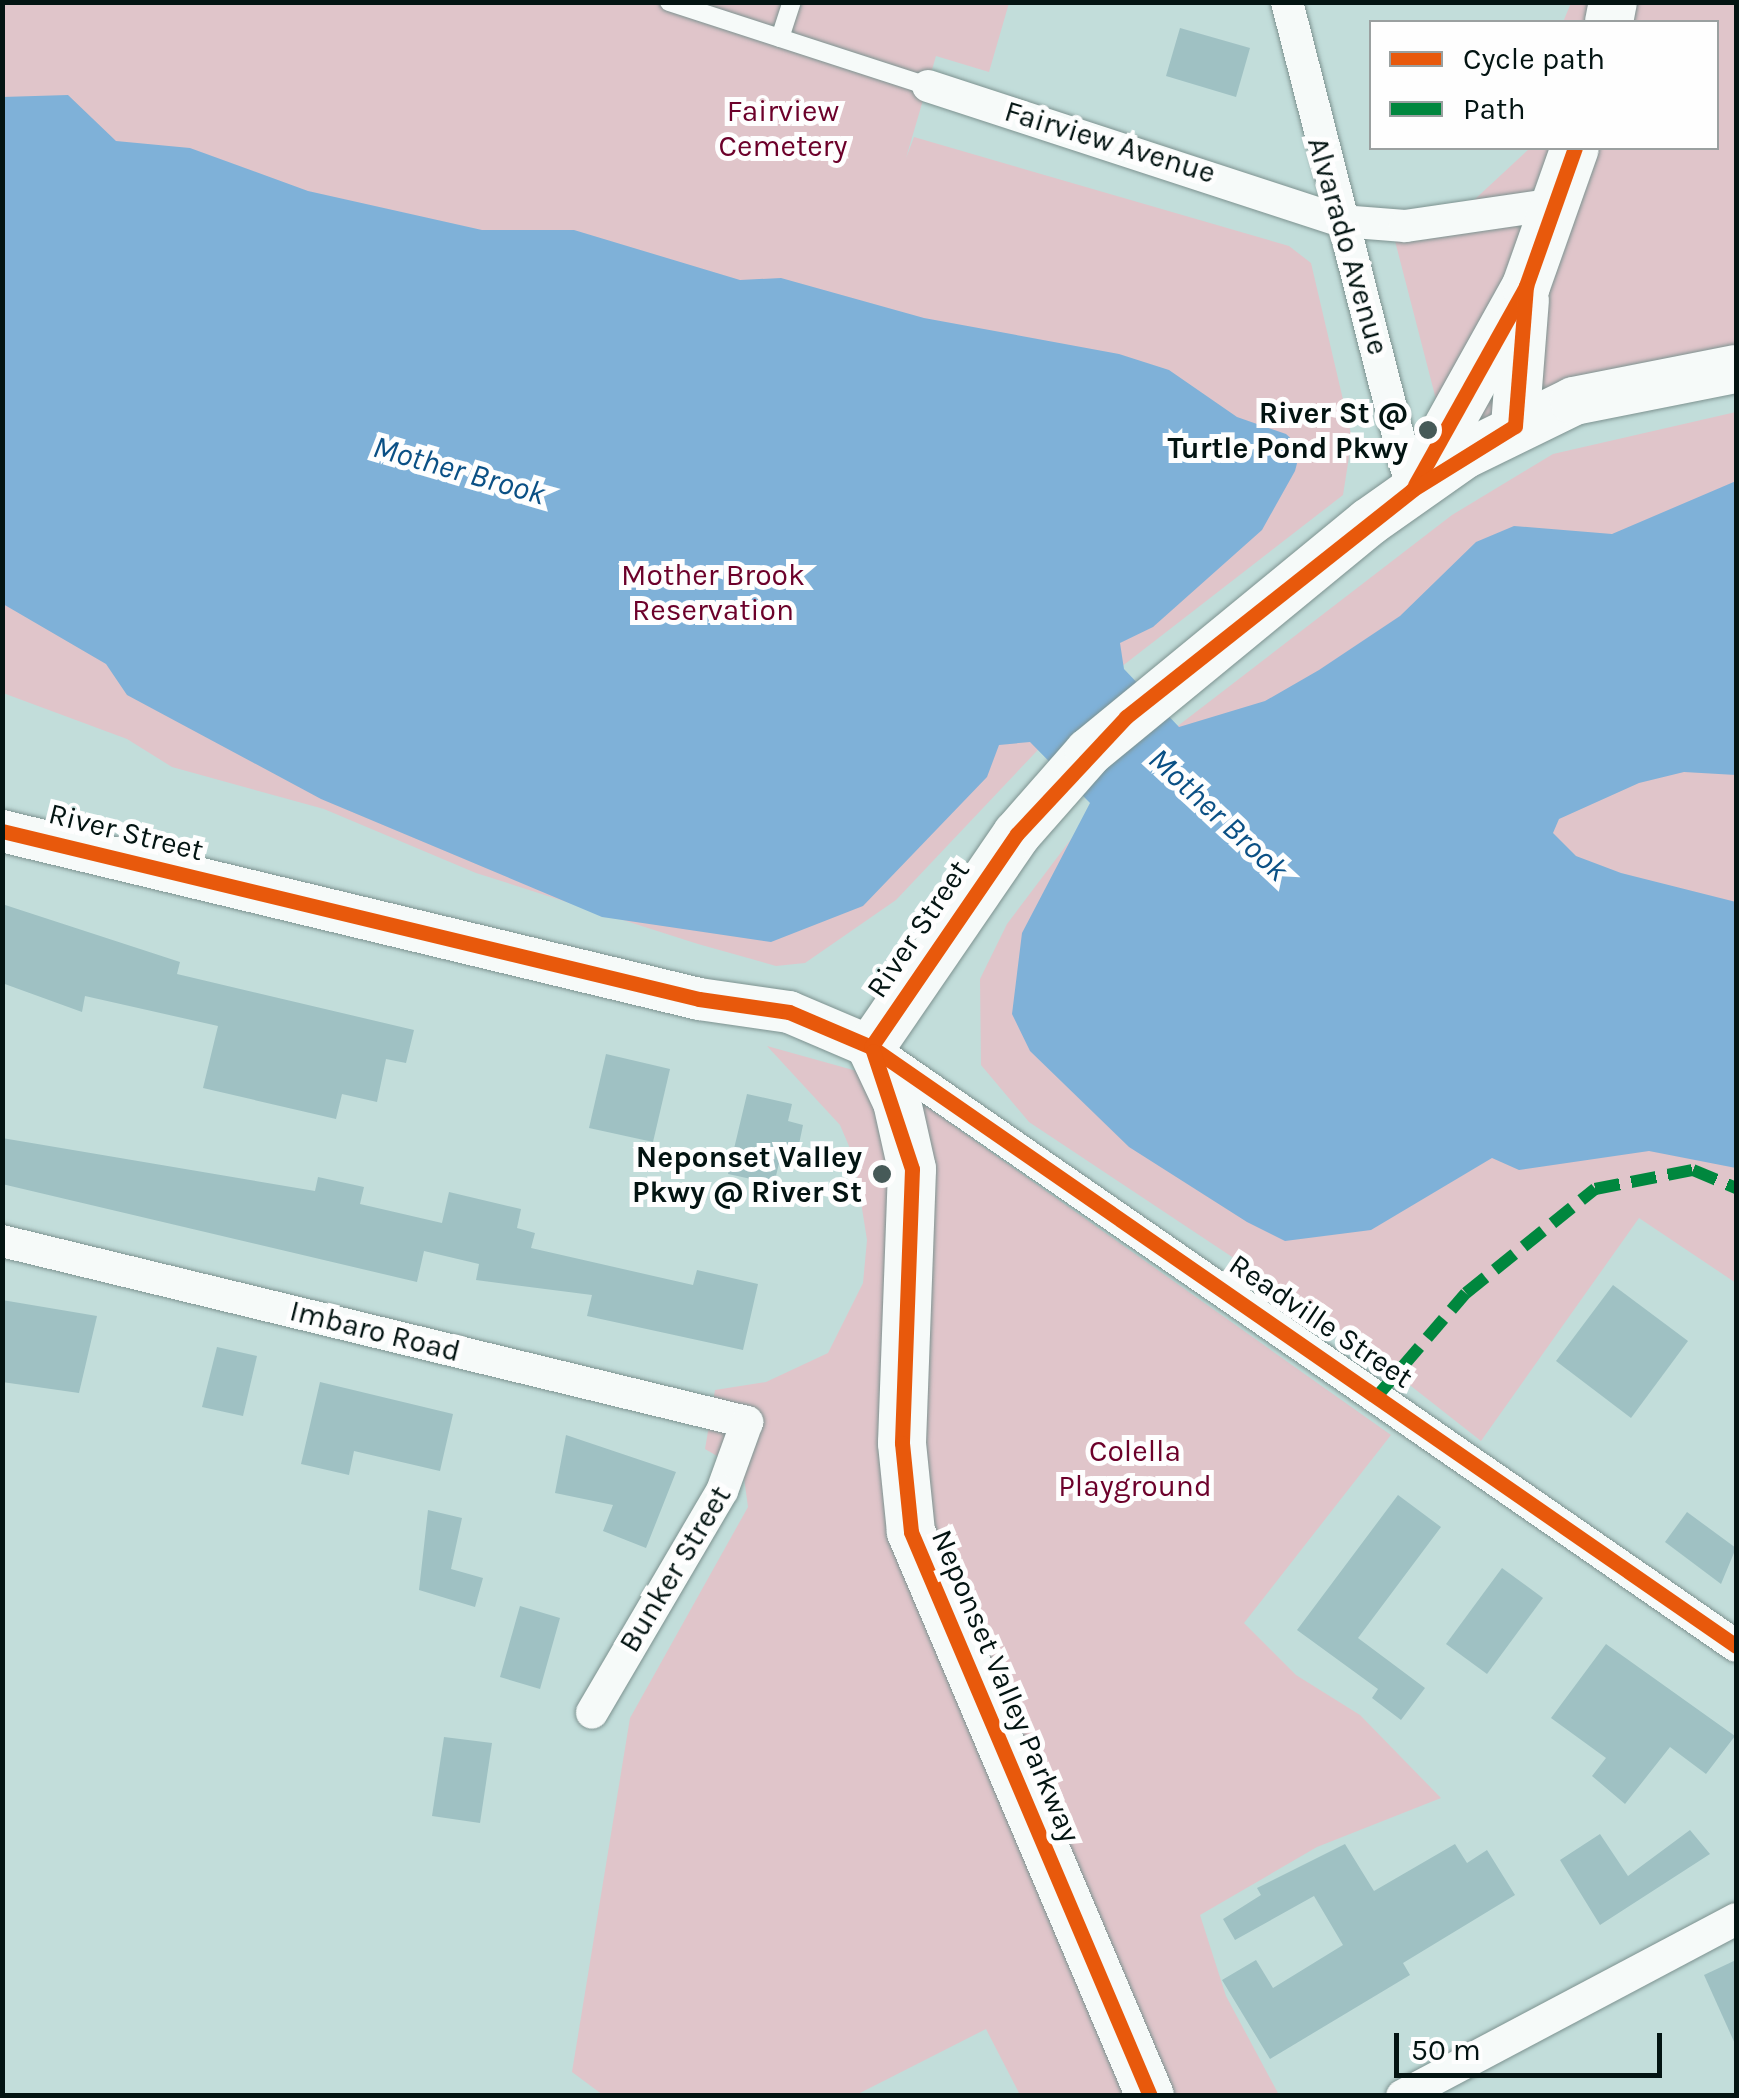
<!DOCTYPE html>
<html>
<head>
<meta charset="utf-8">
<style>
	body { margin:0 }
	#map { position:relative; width:1739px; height:2098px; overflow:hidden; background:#c2ddda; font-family:Karla,sans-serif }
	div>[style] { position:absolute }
	.green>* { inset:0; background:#e0c5ca }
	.water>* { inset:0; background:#7fb1d8 }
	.building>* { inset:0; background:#9fc1c3 }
	.roads { filter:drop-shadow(0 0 2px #7d9290) drop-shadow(0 0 2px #7d9290) }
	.service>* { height:18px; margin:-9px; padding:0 9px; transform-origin:9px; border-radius:9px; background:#f6faf9 }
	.minor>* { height:32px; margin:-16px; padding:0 16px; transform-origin:16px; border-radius:16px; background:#f6faf9 }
	.tertiary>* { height:42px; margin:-21px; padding:0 21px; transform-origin:21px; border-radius:21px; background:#f6faf9 }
	.secondary>* { height:48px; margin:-24px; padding:0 24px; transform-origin:24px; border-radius:24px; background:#f6faf9 }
	.quiet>* { height:12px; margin-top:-6px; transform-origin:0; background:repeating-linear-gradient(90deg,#00873e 0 25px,transparent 0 37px) }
	.cycleway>* { height:15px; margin:-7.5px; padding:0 7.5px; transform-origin:7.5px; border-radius:7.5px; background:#e8590c }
	.dots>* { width:28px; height:28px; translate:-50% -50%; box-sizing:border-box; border:5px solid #fefefe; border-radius:50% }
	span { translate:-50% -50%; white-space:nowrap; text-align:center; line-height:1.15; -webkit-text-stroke:10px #fefefe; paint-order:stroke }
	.park-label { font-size:30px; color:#6c002a }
	.street-label { font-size:30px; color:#031412 }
	.poi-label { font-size:30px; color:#031412; font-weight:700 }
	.right { translate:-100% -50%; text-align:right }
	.water-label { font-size:32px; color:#0a5085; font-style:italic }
	.frame { position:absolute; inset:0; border:5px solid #031412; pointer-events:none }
	.legend { position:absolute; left:1369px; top:20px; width:350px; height:130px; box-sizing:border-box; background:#fefefe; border:2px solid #9aa0a0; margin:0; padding:12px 18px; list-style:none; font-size:30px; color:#031412 }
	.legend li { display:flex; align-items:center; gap:20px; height:50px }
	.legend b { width:50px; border:2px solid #9aa0a0 }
	.scale { position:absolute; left:1394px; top:2033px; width:268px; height:45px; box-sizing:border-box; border:5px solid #031412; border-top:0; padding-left:12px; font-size:30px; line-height:35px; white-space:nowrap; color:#031412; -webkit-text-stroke:8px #fefefe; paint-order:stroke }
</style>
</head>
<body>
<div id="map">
	<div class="green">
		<div style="clip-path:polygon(3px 3px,1009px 3px,989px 72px,936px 56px,906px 158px,914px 137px,1289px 246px,1311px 263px,1352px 438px,1343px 495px,1103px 681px,896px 900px,805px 963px,776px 966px,698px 944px,476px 873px,324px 809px,172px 767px,127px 739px,3px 693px)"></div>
		<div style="clip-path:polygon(1571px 3px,1736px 3px,1736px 355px,1447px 442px,1387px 210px,1415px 218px,1473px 201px,1530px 148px,1716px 148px,1716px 22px,1563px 22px)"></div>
		<div style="clip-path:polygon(1736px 412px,1736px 1283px,1639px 1218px,1481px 1441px,1327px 1320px,1029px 1122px,981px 1065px,980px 979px,1007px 924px,1127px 765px,1452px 515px,1553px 454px)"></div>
		<div style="clip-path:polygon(767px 1046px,889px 1080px,1391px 1435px,1244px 1623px,1296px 1675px,1360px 1715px,1441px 1798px,1317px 1847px,1200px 1915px,1226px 1996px,1279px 2095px,1020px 2095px,986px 2029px,856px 2095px,603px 2095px,572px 2072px,630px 1718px,748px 1507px,743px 1471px,705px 1449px,715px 1390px,766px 1382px,828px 1353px,863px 1283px,867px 1240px,854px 1158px,840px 1125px)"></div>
	</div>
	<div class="water">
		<div style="clip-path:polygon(68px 95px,116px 141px,190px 148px,308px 191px,482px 230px,574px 230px,740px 280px,781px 278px,924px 318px,1119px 354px,1169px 370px,1237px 417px,1286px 434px,1301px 448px,1295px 471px,1262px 530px,1153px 627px,1120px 643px,1124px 669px,1179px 727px,1265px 701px,1319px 670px,1400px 616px,1476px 542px,1514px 526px,1612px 534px,1736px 481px,1736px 775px,1684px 772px,1639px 783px,1559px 819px,1553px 833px,1576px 856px,1621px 873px,1736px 902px,1736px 1168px,1649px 1151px,1519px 1170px,1492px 1158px,1371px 1230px,1285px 1241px,1247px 1222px,1129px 1147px,1030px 1051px,1012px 1014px,1022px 933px,1090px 803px,1030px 742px,999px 745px,987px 777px,863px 906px,771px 942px,602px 917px,321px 799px,127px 695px,106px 664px,3px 604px,2px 97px)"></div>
	</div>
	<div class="building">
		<div style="clip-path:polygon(1180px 28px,1250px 48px,1236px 97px,1166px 76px)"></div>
		<div style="clip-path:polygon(2px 904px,180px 962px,177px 974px,414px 1030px,406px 1063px,386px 1059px,377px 1102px,342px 1094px,336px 1119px,203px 1088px,218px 1026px,85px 996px,82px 1012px,2px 983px)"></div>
		<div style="clip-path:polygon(606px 1054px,670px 1069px,653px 1142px,589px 1128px)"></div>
		<div style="clip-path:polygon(747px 1094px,792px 1104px,788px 1121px,803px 1125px,797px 1154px,782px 1151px,774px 1184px,728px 1174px)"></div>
		<div style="clip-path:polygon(2px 1138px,315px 1191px,318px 1177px,364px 1187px,360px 1204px,442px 1223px,449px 1192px,521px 1209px,517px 1228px,535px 1233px,531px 1248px,693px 1285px,697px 1270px,758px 1284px,743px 1350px,587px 1316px,592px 1295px,476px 1280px,479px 1264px,424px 1251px,417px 1282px,2px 1184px)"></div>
		<div style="clip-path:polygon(1613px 1285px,1688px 1341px,1631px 1418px,1556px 1361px)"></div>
		<div style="clip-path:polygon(2px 1300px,97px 1316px,79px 1393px,2px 1382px)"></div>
		<div style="clip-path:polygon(217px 1347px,257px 1356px,243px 1416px,202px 1407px)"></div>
		<div style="clip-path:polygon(320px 1382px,453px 1414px,440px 1471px,354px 1451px,349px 1475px,301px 1464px)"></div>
		<div style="clip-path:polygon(566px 1435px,676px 1472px,646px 1548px,603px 1531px,613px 1505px,555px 1493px)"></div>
		<div style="clip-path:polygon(1398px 1495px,1441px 1527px,1358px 1638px,1425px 1688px,1401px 1720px,1372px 1698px,1378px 1689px,1297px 1630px)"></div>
		<div style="clip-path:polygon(428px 1510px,462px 1518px,451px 1569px,483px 1578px,475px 1607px,419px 1590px)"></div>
		<div style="clip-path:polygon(1687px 1512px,1736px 1548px,1721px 1584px,1665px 1542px)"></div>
		<div style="clip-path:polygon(1502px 1568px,1543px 1598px,1487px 1674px,1446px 1644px)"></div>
		<div style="clip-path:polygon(520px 1606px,560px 1618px,540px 1689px,500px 1677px)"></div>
		<div style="clip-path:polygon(1606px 1644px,1735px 1736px,1706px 1774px,1670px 1747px,1625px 1804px,1592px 1776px,1606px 1758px,1551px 1718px)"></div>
		<div style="clip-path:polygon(444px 1737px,492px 1743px,480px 1823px,432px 1816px)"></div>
		<div style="clip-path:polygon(1690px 1830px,1710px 1854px,1600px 1925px,1560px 1860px,1600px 1834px,1628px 1876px)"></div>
		<div style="clip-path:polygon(1345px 1844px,1374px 1891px,1455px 1844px,1467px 1863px,1487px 1850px,1515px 1895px,1403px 1963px,1410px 1975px,1270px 2059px,1222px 1980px,1256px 1960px,1273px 1988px,1343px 1945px,1314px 1896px,1235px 1940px,1223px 1919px,1261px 1895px,1257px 1888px)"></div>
		<div style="clip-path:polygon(1736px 1960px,1736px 2046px,1704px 1975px)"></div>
	</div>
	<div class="roads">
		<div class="service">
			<div style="left:669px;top:2px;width:272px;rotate:18deg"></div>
			<div style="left:780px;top:38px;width:38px;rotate:-72deg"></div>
		</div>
		<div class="minor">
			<div style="left:1287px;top:2px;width:504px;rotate:75.63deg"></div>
			<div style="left:928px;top:86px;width:435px;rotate:18.1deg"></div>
			<div style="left:1341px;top:221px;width:64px;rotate:4.5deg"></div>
			<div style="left:1405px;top:226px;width:153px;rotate:-8.3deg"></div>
			<div style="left:877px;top:1052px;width:1044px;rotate:34.66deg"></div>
			<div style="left:2px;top:1241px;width:767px;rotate:13.66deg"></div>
			<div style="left:747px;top:1422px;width:73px;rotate:109.9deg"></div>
			<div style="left:722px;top:1491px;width:257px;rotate:120.4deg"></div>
			<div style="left:1402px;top:2096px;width:378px;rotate:-27.9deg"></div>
		</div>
		<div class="tertiary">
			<div style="left:2px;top:831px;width:717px;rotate:13.55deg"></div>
			<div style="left:699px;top:999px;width:91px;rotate:8.2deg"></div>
			<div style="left:789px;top:1012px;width:89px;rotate:23.1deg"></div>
		</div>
		<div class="secondary">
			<div style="left:1609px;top:22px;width:20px;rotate:-79deg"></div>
			<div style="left:1515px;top:426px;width:126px;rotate:-85.5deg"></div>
			<div style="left:1417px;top:482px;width:224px;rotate:-60.9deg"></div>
			<div style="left:1526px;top:286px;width:146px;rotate:-70.5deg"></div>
			<div style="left:1150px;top:2096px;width:613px;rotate:-112.97deg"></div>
			<div style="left:911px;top:1532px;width:89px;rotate:-95.8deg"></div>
			<div style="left:902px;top:1443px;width:274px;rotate:-87.9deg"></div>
			<div style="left:912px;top:1169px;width:69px;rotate:-102.6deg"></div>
			<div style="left:897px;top:1102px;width:61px;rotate:-115.3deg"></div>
			<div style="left:871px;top:1047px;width:258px;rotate:-55.6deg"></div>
			<div style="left:1017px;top:834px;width:109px;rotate:-48.7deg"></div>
			<div style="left:1089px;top:752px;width:362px;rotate:-39.4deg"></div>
			<div style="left:1369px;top:522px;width:116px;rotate:-35.2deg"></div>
			<div style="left:1464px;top:455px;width:123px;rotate:-26.1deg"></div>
			<div style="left:1574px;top:401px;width:165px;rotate:-11.2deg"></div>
		</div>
	</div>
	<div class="quiet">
		<div style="left:1379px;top:1394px;width:133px;rotate:-49.3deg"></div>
		<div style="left:1466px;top:1293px;width:166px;rotate:-38.9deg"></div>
		<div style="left:1595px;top:1189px;width:100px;rotate:-11deg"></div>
		<div style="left:1693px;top:1170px;width:47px;rotate:22.7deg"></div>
	</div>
	<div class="cycleway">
		<div style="left:1415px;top:485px;width:228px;rotate:-60.8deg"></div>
		<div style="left:1526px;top:286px;width:146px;rotate:-70.5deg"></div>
		<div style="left:2px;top:831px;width:717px;rotate:13.55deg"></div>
		<div style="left:699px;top:999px;width:91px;rotate:8.2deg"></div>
		<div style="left:789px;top:1012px;width:89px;rotate:23.1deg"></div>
		<div style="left:871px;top:1047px;width:1052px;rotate:34.7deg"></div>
		<div style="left:871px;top:1047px;width:258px;rotate:-55.6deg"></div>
		<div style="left:1017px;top:834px;width:160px;rotate:-47deg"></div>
		<div style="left:1126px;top:717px;width:365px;rotate:-38.4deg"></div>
		<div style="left:1412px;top:490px;width:121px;rotate:-31.9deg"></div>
		<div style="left:1515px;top:426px;width:140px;rotate:-85.5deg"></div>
		<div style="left:873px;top:1051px;width:124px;rotate:71.7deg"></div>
		<div style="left:912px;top:1169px;width:274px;rotate:92.1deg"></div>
		<div style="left:902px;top:1443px;width:89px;rotate:84.2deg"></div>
		<div style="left:911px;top:1532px;width:613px;rotate:67.03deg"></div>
	</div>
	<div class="dots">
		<div style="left:1428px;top:430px;background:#465a58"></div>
		<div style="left:882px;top:1174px;background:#465a58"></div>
	</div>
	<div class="park-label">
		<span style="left:783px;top:128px">Fairview<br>Cemetery</span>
		<span style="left:713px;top:592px">Mother Brook<br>Reservation</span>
		<span style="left:1135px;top:1468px">Colella<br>Playground</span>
	</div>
	<div class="street-label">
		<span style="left:1110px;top:142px;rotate:17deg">Fairview Avenue</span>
		<span style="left:1348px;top:246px;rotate:74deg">Alvarado Avenue</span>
		<span style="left:126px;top:832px;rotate:14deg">River Street</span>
		<span style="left:918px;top:929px;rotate:-56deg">River Street</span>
		<span style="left:1321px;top:1321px;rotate:34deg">Readville Street</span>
		<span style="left:375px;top:1331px;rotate:14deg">Imbaro Road</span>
		<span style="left:675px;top:1569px;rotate:-59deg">Bunker Street</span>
		<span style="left:1006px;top:1686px;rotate:67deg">Neponset Valley Parkway</span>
	</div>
	<div class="poi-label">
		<span class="right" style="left:1408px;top:430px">River St @<br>Turtle Pond Pkwy</span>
		<span class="right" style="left:862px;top:1174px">Neponset Valley<br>Pkwy @ River St</span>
	</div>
	<div class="water-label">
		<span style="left:459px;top:471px;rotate:16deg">Mother Brook</span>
		<span style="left:1218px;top:815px;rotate:43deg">Mother Brook</span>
	</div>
	<div class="frame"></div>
	<ul class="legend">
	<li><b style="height:12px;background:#e8590c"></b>Cycle path</li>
	<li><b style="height:12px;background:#00873e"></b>Path</li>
	</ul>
	<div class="scale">50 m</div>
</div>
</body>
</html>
